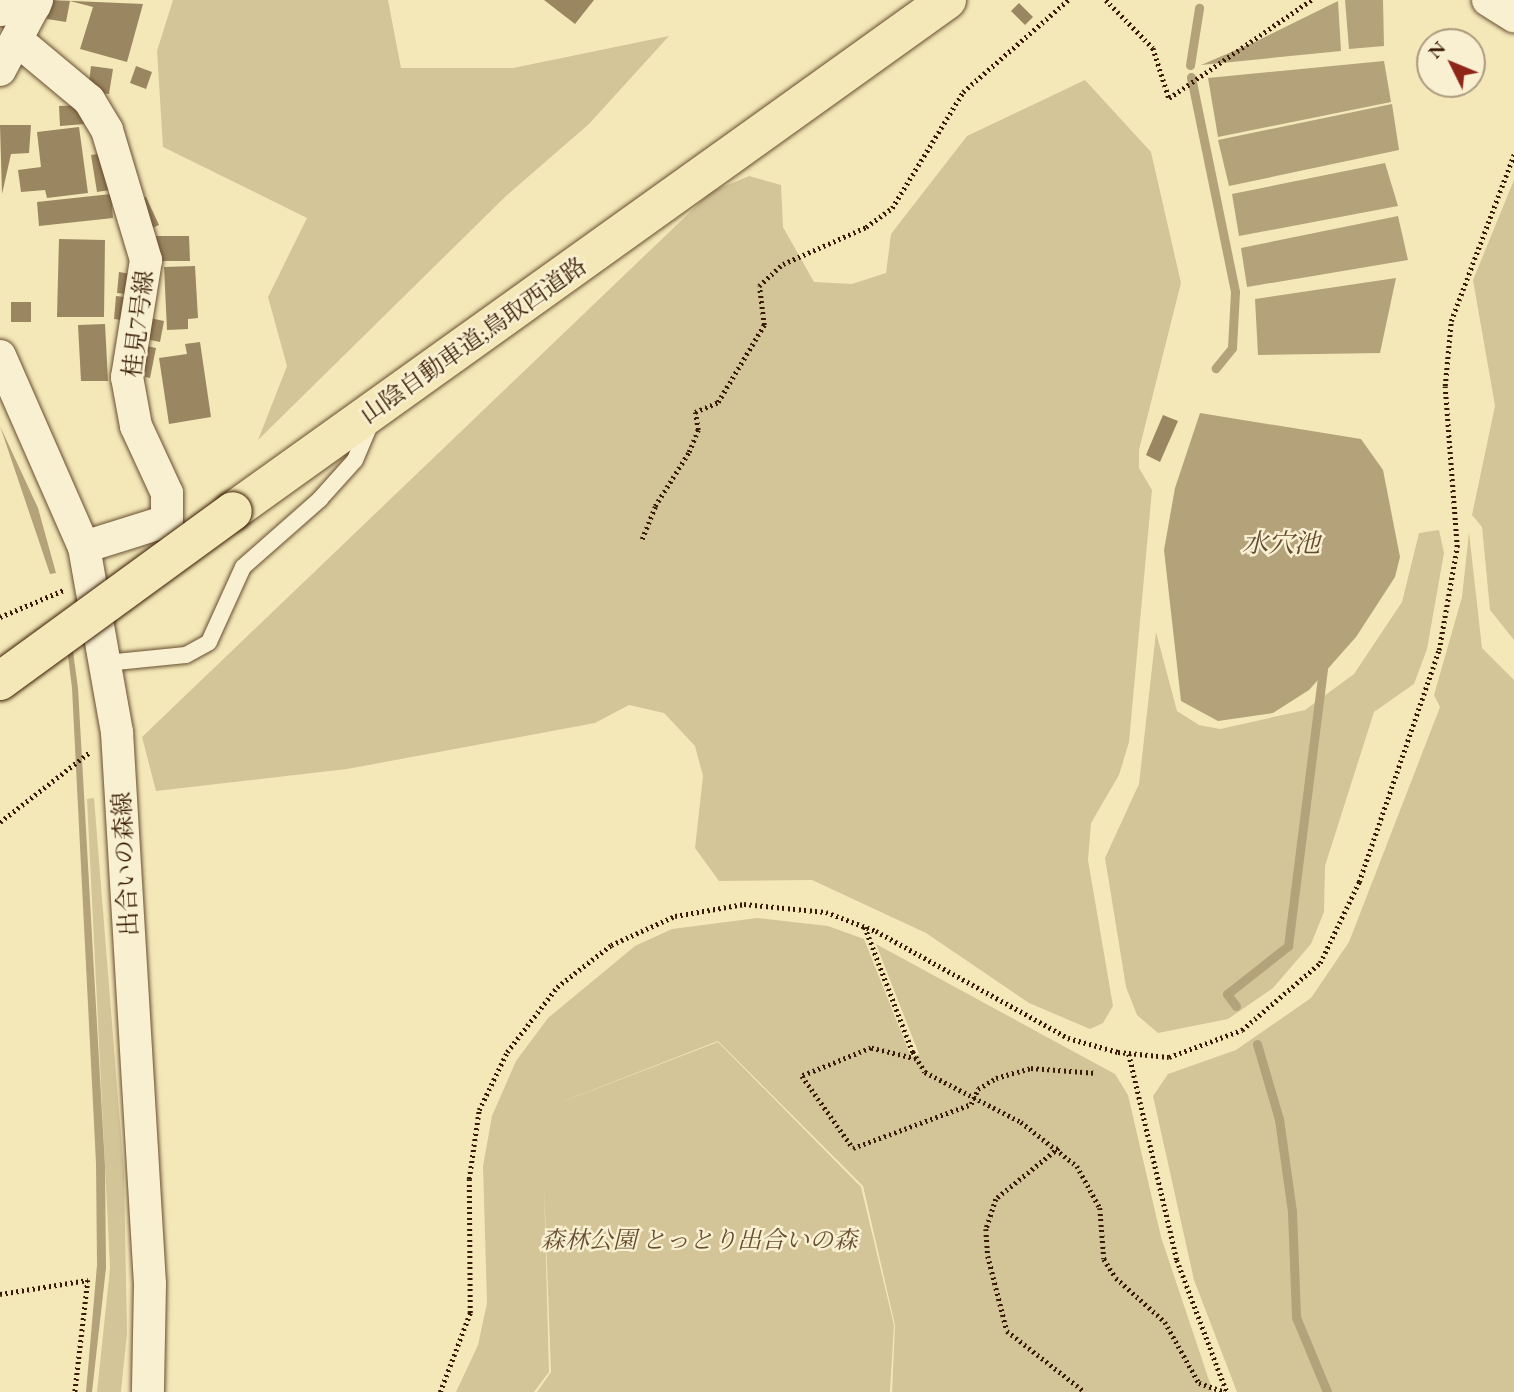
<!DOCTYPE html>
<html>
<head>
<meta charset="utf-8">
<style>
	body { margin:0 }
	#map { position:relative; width:1514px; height:1392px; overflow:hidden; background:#f4e8b8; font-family:"EB Garamond","Noto Serif JP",serif }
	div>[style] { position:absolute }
	.green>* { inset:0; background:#d4c599 }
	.water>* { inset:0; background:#b4a27a }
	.stream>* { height:9px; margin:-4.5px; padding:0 4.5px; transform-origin:4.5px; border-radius:4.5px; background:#b4a27a }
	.building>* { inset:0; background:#9a8661 }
	.path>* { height:4.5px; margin-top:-2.25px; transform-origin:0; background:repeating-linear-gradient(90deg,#391b03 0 2px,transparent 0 5.5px) }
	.roads { filter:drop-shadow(0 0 2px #684e30) drop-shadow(0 0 2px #684e30) }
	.lane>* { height:16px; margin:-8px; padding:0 8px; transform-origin:8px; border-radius:8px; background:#f8f0d1 }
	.street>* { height:32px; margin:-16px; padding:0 16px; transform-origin:16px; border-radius:16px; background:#f8f0d1 }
	.highway>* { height:38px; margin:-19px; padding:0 19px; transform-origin:19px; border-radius:19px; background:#f4e8b8 }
	.bridges { filter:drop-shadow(0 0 2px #391b03) drop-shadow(0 0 2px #391b03) }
	.highway-bridge>* { height:38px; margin:-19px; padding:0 19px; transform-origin:19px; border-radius:19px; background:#f4e8b8 }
	span { translate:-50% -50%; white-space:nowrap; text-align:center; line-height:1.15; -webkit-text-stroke:5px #f8f0d1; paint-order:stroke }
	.street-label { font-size:24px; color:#391b03 }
	.park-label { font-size:24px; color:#684e30; font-style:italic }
	.water-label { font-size:26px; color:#644a2d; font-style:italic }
	.north { position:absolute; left:1416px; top:28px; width:70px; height:70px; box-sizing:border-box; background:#f8f0d1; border:2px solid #ac9b7f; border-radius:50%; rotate:313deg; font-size:19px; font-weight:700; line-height:28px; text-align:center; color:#391b03 }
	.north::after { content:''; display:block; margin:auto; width:24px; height:32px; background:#8f2418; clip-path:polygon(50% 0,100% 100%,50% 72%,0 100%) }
</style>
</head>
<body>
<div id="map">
	<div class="green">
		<div style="clip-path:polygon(173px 0,388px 0,401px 68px,513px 68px,669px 36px,589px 124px,506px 196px,258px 440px,287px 366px,268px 297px,307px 218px,163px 147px,157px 51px)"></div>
		<div style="clip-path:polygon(1085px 80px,1151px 152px,1181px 283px,1139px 450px,1139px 468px,1152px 490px,1129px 742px,1119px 775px,1091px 823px,1088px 860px,1113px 1006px,1103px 1023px,1090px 1029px,1029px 1003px,926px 933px,812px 880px,719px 881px,695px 848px,703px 776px,695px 746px,664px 713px,629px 705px,595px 723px,347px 769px,156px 791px,142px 737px,711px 192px,749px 176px,781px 185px,783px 227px,814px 282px,852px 284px,886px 273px,891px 234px,967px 136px)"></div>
		<div style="clip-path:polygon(1514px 180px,1514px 640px,1490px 610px,1482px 527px,1472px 515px,1495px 406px,1473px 280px)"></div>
		<div style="clip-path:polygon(1439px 530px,1444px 553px,1427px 649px,1414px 684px,1374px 712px,1325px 866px,1324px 912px,1311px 944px,1273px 988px,1228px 1019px,1158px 1033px,1137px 1015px,1126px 987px,1105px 858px,1139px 784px,1156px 632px,1177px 711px,1199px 725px,1220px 729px,1305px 710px,1354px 674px,1402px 602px,1419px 533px)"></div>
		<div style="clip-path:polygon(1469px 532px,1482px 648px,1514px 680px,1514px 1392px,1237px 1392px,1194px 1280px,1153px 1096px,1168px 1074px,1236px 1050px,1311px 998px,1349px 942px,1440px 707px,1434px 695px,1462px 597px)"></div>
		<div style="clip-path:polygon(94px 798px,124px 1173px,127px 1333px,121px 1392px,97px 1392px,110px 1268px,87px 799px)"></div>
		<div style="clip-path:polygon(757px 918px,828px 926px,864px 939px,911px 1057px,919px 1054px,876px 944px,1115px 1074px,1128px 1095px,1161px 1237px,1213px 1392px,892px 1392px,895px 1325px,863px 1186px,718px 1041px,541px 1110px,718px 1042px,861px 1187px,894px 1325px,890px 1392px,537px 1392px,551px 1372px,544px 1185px,549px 1372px,534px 1392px,456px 1392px,478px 1345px,487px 1303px,483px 1166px,492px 1116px,516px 1061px,548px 1018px,635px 946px,672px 929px)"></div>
	</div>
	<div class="water">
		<div style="clip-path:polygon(1345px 0,1383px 0,1384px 46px,1349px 49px)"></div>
		<div style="clip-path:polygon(1338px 1px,1341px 51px,1201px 65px,1257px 41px)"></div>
		<div style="clip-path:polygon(1384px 61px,1391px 102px,1218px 137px,1208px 78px)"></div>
		<div style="clip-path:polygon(1392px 104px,1399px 150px,1229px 186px,1218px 140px)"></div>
		<div style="clip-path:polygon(1385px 163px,1398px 206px,1239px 236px,1232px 194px)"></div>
		<div style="clip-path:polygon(1398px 216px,1408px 260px,1247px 287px,1241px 248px)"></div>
		<div style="clip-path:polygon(1396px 278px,1380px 353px,1258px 355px,1255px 299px)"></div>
		<div style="clip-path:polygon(1200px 413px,1361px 439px,1383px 470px,1400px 557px,1395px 577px,1356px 637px,1309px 690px,1273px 713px,1218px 721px,1181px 701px,1164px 550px,1175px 488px)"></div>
		<div style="clip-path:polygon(0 426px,38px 508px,56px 573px,50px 574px)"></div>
		<div style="clip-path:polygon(68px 615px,78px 688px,105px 1166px,106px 1268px,92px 1392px,86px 1392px,97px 1265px,96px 1163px,72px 688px,63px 616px)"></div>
	</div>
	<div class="stream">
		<div style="left:1190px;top:65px;width:58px;rotate:-81deg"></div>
		<div style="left:1191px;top:77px;width:219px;rotate:78.4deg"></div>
		<div style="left:1235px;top:292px;width:56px;rotate:93.1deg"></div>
		<div style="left:1232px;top:348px;width:26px;rotate:129deg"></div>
		<div style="left:1236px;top:1006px;width:15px;rotate:-127deg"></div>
		<div style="left:1227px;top:994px;width:78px;rotate:-38.2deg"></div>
		<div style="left:1288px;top:946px;width:280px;rotate:-82.8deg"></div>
		<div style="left:1257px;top:1044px;width:78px;rotate:73.7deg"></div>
		<div style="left:1279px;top:1119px;width:94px;rotate:82deg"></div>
		<div style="left:1292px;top:1212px;width:105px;rotate:87.8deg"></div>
		<div style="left:1296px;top:1317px;width:81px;rotate:67.5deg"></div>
	</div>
	<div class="building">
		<div style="clip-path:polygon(50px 0,143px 4px,127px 62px,80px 49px,93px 7px,70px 1px,66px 22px,47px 19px)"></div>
		<div style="clip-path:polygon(544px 0,594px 0,575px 24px)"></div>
		<div style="clip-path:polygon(1019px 3px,1033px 17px,1025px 25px,1011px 11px)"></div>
		<div style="clip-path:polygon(91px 66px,113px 69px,109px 94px,88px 91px)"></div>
		<div style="clip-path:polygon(136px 66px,152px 72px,146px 89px,130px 83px)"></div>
		<div style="clip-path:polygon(84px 105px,85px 124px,60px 126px,59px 106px)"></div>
		<div style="clip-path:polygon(0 125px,31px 125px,29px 153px,11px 154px,2px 194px)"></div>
		<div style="clip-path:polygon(79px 127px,88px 193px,47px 198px,45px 190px,21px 192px,18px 170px,41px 167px,37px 132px)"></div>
		<div style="clip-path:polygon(104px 153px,110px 190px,97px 192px,91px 155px)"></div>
		<div style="clip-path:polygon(111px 194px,113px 218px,39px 226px,37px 202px)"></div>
		<div style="clip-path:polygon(146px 197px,159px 225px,150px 229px,137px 201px)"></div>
		<div style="clip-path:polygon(156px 236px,189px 236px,190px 261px,157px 261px)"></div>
		<div style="clip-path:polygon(59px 239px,105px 240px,104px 317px,57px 317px)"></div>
		<div style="clip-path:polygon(195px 266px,198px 318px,188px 319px,188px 329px,167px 330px,164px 267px)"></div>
		<div style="clip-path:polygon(119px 272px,137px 275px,134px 295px,117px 293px)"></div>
		<div style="clip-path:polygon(116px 296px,132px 298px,130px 321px,114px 319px)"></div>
		<div style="clip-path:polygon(11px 302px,31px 302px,31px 322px,11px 322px)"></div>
		<div style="clip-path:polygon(150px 318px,164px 321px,160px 342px,146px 339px)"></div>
		<div style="clip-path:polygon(105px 324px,108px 381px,81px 381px,78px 325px)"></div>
		<div style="clip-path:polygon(200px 342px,211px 417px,169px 424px,159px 358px,187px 354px,185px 344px)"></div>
		<div style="clip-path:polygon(142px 345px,156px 348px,150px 378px,135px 375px)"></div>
		<div style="clip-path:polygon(1163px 415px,1178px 421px,1160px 462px,1146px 455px)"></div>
	</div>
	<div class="path">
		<div style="left:1106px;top:0;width:67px;rotate:45.6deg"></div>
		<div style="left:1153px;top:48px;width:52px;rotate:72.3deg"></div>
		<div style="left:1169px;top:98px;width:173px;rotate:-34.6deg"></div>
		<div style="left:642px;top:539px;width:35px;rotate:-68deg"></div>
		<div style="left:655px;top:506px;width:64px;rotate:-57.8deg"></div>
		<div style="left:689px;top:452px;width:24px;rotate:-68deg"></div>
		<div style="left:698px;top:430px;width:18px;rotate:-99deg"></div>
		<div style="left:695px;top:412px;width:25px;rotate:-23deg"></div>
		<div style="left:718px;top:402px;width:90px;rotate:-59.1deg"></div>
		<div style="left:764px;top:325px;width:39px;rotate:-97deg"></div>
		<div style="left:759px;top:286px;width:33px;rotate:-43deg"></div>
		<div style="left:783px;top:264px;width:91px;rotate:-24deg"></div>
		<div style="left:866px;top:227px;width:32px;rotate:-36deg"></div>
		<div style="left:892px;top:208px;width:136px;rotate:-58.5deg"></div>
		<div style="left:963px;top:92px;width:140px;rotate:-41.2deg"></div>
		<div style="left:0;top:617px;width:69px;rotate:-22.9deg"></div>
		<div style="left:0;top:822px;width:114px;rotate:-37.9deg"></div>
		<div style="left:865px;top:927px;width:135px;rotate:69.1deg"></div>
		<div style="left:913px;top:1052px;width:23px;rotate:59deg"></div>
		<div style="left:925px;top:1072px;width:108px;rotate:27.5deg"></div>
		<div style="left:1021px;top:1122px;width:71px;rotate:38.2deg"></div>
		<div style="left:1077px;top:1166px;width:48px;rotate:61.3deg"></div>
		<div style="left:1100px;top:1208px;width:51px;rotate:85.5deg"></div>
		<div style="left:1104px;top:1259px;width:22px;rotate:58deg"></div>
		<div style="left:1116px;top:1278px;width:66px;rotate:41.9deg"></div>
		<div style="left:1165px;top:1322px;width:70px;rotate:60.9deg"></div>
		<div style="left:1199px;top:1383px;width:28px;rotate:19deg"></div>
		<div style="left:1129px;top:1054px;width:212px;rotate:76.9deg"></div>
		<div style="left:1177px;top:1260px;width:141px;rotate:69.3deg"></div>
		<div style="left:916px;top:1059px;width:46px;rotate:-166.3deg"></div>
		<div style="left:871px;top:1048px;width:74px;rotate:157.9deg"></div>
		<div style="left:802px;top:1076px;width:88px;rotate:54.7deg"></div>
		<div style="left:853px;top:1148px;width:126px;rotate:-20.4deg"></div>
		<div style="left:971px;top:1104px;width:17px;rotate:-65deg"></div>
		<div style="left:978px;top:1089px;width:21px;rotate:-31deg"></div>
		<div style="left:996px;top:1078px;width:36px;rotate:-16deg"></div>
		<div style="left:1031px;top:1068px;width:66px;rotate:4.3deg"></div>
		<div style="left:1059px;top:1148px;width:81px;rotate:141deg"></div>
		<div style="left:996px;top:1199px;width:32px;rotate:108deg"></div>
		<div style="left:986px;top:1229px;width:27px;rotate:86deg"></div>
		<div style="left:988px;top:1256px;width:77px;rotate:75.8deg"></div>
		<div style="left:1007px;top:1331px;width:99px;rotate:38deg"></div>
		<div style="left:0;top:1294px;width:89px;rotate:-9deg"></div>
		<div style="left:88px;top:1280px;width:113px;rotate:96.6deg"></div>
		<div style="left:440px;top:1392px;width:85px;rotate:-69.2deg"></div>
		<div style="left:470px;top:1313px;width:134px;rotate:-90.4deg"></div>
		<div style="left:469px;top:1179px;width:70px;rotate:-81.8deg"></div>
		<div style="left:479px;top:1110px;width:64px;rotate:-64.2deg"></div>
		<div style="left:507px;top:1052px;width:82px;rotate:-52.4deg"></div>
		<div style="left:557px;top:987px;width:68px;rotate:-37.9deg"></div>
		<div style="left:611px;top:945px;width:70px;rotate:-24.4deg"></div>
		<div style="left:675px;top:916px;width:70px;rotate:-9.9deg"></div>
		<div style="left:744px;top:904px;width:82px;rotate:5.6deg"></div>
		<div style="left:826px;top:912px;width:53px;rotate:20.8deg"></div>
		<div style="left:876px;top:931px;width:220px;rotate:29.1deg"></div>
		<div style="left:1068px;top:1038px;width:52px;rotate:15.6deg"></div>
		<div style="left:1118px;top:1052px;width:51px;rotate:5.6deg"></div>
		<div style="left:1169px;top:1057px;width:78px;rotate:-20.3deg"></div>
		<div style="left:1242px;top:1030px;width:103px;rotate:-40.7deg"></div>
		<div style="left:1320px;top:963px;width:90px;rotate:-64.3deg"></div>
		<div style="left:1359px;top:882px;width:245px;rotate:-71deg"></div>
		<div style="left:1439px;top:650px;width:105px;rotate:-80.1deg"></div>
		<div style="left:1457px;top:547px;width:161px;rotate:-94.3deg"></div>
		<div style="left:1445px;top:386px;width:65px;rotate:-84.7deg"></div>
		<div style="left:1451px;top:321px;width:178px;rotate:-69.3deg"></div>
	</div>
	<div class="roads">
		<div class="lane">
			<div style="left:106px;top:663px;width:80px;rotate:-5.7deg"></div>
			<div style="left:186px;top:655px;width:26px;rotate:-29deg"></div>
			<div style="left:209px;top:642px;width:82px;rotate:-65.6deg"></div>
			<div style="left:243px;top:567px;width:103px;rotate:-41.4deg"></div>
			<div style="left:320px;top:499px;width:52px;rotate:-48.1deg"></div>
			<div style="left:355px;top:460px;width:39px;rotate:-67deg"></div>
		</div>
		<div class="street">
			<div style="left:1488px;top:0;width:31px;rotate:32deg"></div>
			<div style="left:0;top:10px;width:35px;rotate:-7deg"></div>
			<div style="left:17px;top:40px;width:94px;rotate:39.8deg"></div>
			<div style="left:89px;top:100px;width:35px;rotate:59deg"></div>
			<div style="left:107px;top:130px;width:136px;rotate:73.3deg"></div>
			<div style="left:146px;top:260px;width:119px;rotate:99.2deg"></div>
			<div style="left:127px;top:377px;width:50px;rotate:79.6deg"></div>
			<div style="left:136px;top:426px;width:74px;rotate:65.2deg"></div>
			<div style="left:167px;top:493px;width:28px;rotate:90deg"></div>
			<div style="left:167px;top:521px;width:87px;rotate:162.6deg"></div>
			<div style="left:0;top:70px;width:79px;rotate:-62.1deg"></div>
			<div style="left:0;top:356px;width:209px;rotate:66.3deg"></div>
			<div style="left:84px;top:547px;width:188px;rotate:79.9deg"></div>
			<div style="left:117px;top:732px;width:553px;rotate:86.58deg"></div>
			<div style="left:150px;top:1284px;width:108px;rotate:91.1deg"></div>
		</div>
		<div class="highway">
			<div style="left:233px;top:511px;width:878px;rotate:-35.59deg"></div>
		</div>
	</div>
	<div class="bridges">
		<div class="highway-bridge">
			<div style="left:0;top:681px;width:288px;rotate:-36.1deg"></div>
		</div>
	</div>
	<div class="street-label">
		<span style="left:138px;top:324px;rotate:-83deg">桂見7号線</span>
		<span style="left:473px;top:340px;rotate:-35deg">山陰自動車道;鳥取西道路</span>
		<span style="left:125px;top:864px;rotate:-93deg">出合いの森線</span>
	</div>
	<div class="park-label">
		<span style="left:699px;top:1240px">森林公園 とっとり出合いの森</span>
	</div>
	<div class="water-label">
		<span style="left:1281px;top:544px">水穴池</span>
	</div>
	<div class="north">N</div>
</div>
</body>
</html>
